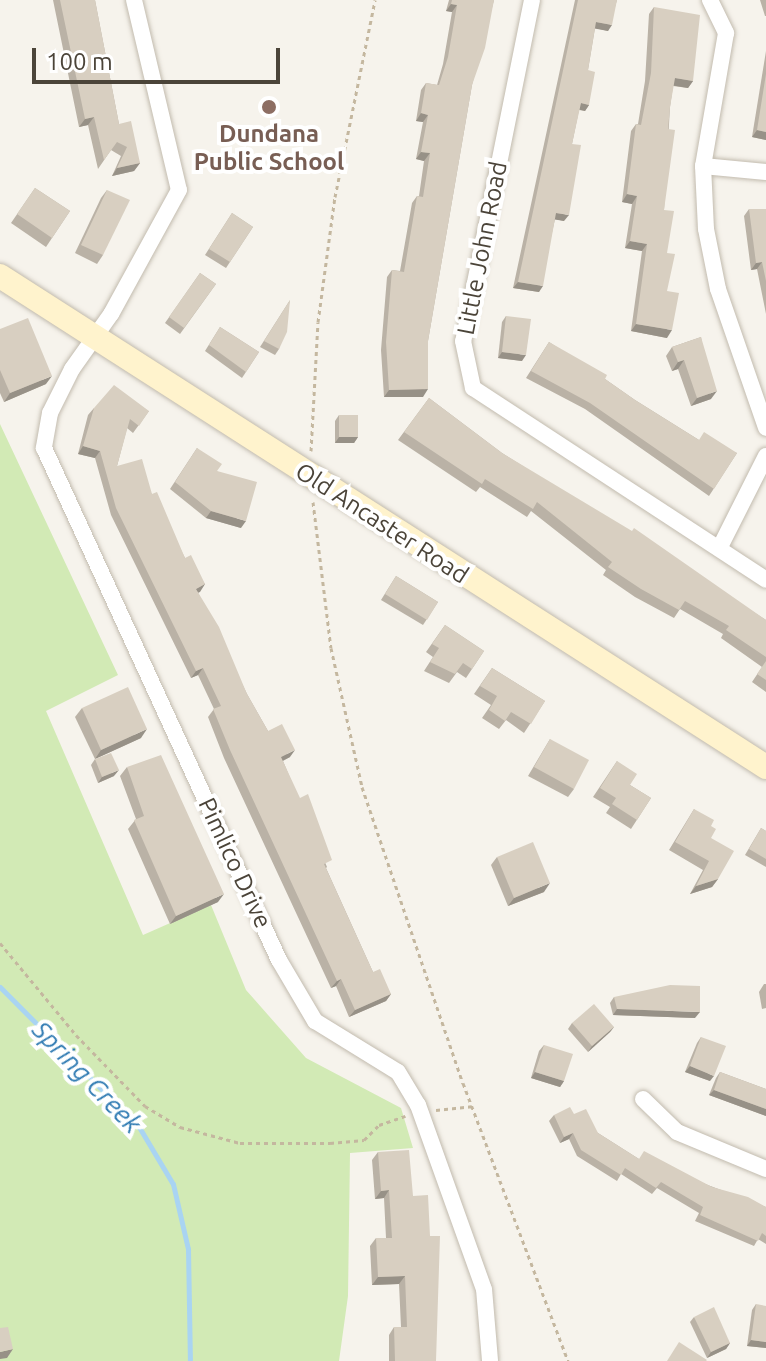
<!DOCTYPE html>
<html>
<head>
<meta charset="utf-8">
<style>
	body { margin:0 }
	#map { position:relative; width:766px; height:1361px; overflow:hidden; background:#f6f3ec; font-family:Ubuntu,sans-serif }
	div>[style] { position:absolute }
	.green>* { inset:0; background:#d2eab5 }
	.stream>* { height:5px; margin:-2.5px; padding:0 2.5px; transform-origin:2.5px; border-radius:2.5px; background:#a9d4f2 }
	.path>* { height:3px; margin-top:-1.5px; transform-origin:0; background:repeating-linear-gradient(90deg,#c4b79f 0 4px,transparent 0 8px) }
	.roads { filter:drop-shadow(0 0 2px #c2bbae) drop-shadow(0 0 2px #c2bbae) }
	.street>* { height:16px; margin:-8px; padding:0 8px; transform-origin:8px; border-radius:8px; background:#fff }
	.secondary>* { height:24px; margin:-12px; padding:0 12px; transform-origin:12px; border-radius:12px; background:#fff3cd }
	.wall>* { inset:0; background:#bab2a6 }
	.shaded-wall>* { inset:0; background:#979187 }
	.building>* { inset:0; background:#d8cfc1 }
	.dots>* { width:22px; height:22px; translate:-50% -50%; box-sizing:border-box; border:4px solid #fff; border-radius:50% }
	span { translate:-50% -50%; white-space:nowrap; text-align:center; line-height:1.15; -webkit-text-stroke:8px #fff; paint-order:stroke }
	.education-label { font-size:24px; color:#785e54; font-weight:700 }
	.street-label { font-size:24px; color:#4b4439 }
	.water-label { font-size:26px; color:#2e7ab2; font-style:italic }
	.scale { position:absolute; left:32px; top:48px; width:248px; height:36px; box-sizing:border-box; border:4px solid #4b4439; border-top:0; padding-left:10px; font-size:24px; line-height:28px; white-space:nowrap; color:#4b4439; -webkit-text-stroke:6px #fff; paint-order:stroke }
</style>
</head>
<body>
<div id="map">
	<div class="green">
		<div style="clip-path:polygon(0 424px,118px 675px,46px 711px,143px 935px,211px 905px,246px 990px,306px 1058px,401px 1108px,413px 1148px,350px 1153px,348px 1296px,339px 1361px,0 1361px)"></div>
	</div>
	<div class="stream">
		<div style="left:0;top:987px;width:197px;rotate:45.2deg"></div>
		<div style="left:139px;top:1127px;width:66px;rotate:59.2deg"></div>
		<div style="left:173px;top:1184px;width:67px;rotate:77deg"></div>
		<div style="left:188px;top:1249px;width:112px;rotate:89deg"></div>
	</div>
	<div class="path">
		<div style="left:311px;top:451px;width:129px;rotate:-86.9deg"></div>
		<div style="left:318px;top:322px;width:126px;rotate:-82.3deg"></div>
		<div style="left:335px;top:197px;width:201px;rotate:-78.5deg"></div>
		<div style="left:313px;top:502px;width:147px;rotate:83deg"></div>
		<div style="left:331px;top:648px;width:142px;rotate:77.4deg"></div>
		<div style="left:362px;top:787px;width:313px;rotate:71.2deg"></div>
		<div style="left:463px;top:1083px;width:297px;rotate:69.3deg"></div>
		<div style="left:0;top:943px;width:119px;rotate:50.4deg"></div>
		<div style="left:76px;top:1035px;width:99px;rotate:45.8deg"></div>
		<div style="left:145px;top:1106px;width:41px;rotate:31deg"></div>
		<div style="left:180px;top:1127px;width:62px;rotate:14.9deg"></div>
		<div style="left:240px;top:1143px;width:90px"></div>
		<div style="left:330px;top:1143px;width:34px;rotate:-5deg"></div>
		<div style="left:364px;top:1140px;width:21px;rotate:-45deg"></div>
		<div style="left:379px;top:1125px;width:28px;rotate:-19deg"></div>
		<div style="left:436px;top:1110px;width:36px;rotate:-6deg"></div>
	</div>
	<div class="roads">
		<div class="street">
			<div style="left:134px;top:0;width:195px;rotate:76.7deg"></div>
			<div style="left:179px;top:190px;width:141px;rotate:118.7deg"></div>
			<div style="left:111px;top:314px;width:67px;rotate:125.3deg"></div>
			<div style="left:72px;top:369px;width:49px;rotate:116.6deg"></div>
			<div style="left:50px;top:413px;width:36px;rotate:100deg"></div>
			<div style="left:44px;top:448px;width:563px;rotate:65.35deg"></div>
			<div style="left:279px;top:960px;width:71px;rotate:59.5deg"></div>
			<div style="left:315px;top:1021px;width:97px;rotate:31.6deg"></div>
			<div style="left:398px;top:1072px;width:39px;rotate:59deg"></div>
			<div style="left:418px;top:1105px;width:195px;rotate:70.3deg"></div>
			<div style="left:484px;top:1289px;width:72px;rotate:85.2deg"></div>
			<div style="left:532px;top:0;width:348px;rotate:101.4deg"></div>
			<div style="left:463px;top:341px;width:48px;rotate:78deg"></div>
			<div style="left:473px;top:388px;width:350px;rotate:33.2deg"></div>
			<div style="left:710px;top:0;width:37px;rotate:64deg"></div>
			<div style="left:726px;top:33px;width:135px;rotate:99.8deg"></div>
			<div style="left:703px;top:166px;width:63px;rotate:87.3deg"></div>
			<div style="left:706px;top:229px;width:61px;rotate:78.7deg"></div>
			<div style="left:718px;top:289px;width:147px;rotate:70.9deg"></div>
			<div style="left:703px;top:166px;width:63px;rotate:5.4deg"></div>
			<div style="left:720px;top:547px;width:102px;rotate:-63.2deg"></div>
			<div style="left:643px;top:1099px;width:47px;rotate:44.1deg"></div>
			<div style="left:677px;top:1132px;width:96px;rotate:22.6deg"></div>
		</div>
		<div class="secondary">
			<div style="left:0;top:276px;width:910px;rotate:32.66deg"></div>
		</div>
	</div>
	<div class="wall">
		<div style="clip-path:polygon(53px 0,95px 0,119px 124px,140px 163px,134px 171px,112px 176px,121px 156px,111px 150px,98px 169px,88px 125px,79px 127px)"></div>
		<div style="clip-path:polygon(449px 0,494px 0,472px 85px,428px 341px,423px 397px,384px 397px,381px 350px,387px 277px,392px 270px,400px 271px,412px 203px,417px 196px,419px 196px,424px 161px,416px 159px,423px 122px,416px 121px,421px 90px,426px 83px,437px 85px,443px 64px,452px 12px,446px 11px)"></div>
		<div style="clip-path:polygon(575px 0,617px 0,608px 31px,595px 28px,588px 70px,589px 105px,585px 111px,579px 110px,572px 144px,564px 221px,555px 219px,539px 292px,513px 288px)"></div>
		<div style="clip-path:polygon(760px 0,766px 0,766px 16px,765px 16px)"></div>
		<div style="clip-path:polygon(654px 7px,693px 81px,688px 88px,673px 86px,670px 107px,664px 210px,667px 253px,667px 338px,631px 331px,642px 251px,625px 248px,632px 204px,622px 202px,631px 131px,636px 124px,638px 124px,645px 81px,649px 14px)"></div>
		<div style="clip-path:polygon(766px 51px,766px 140px,752px 137px)"></div>
		<div style="clip-path:polygon(35px 188px,70px 211px,46px 247px,11px 223px)"></div>
		<div style="clip-path:polygon(107px 190px,103px 255px,97px 264px,75px 253px,101px 198px)"></div>
		<div style="clip-path:polygon(749px 209px,766px 209px,766px 314px,757px 269px,751px 270px,744px 216px)"></div>
		<div style="clip-path:polygon(232px 213px,253px 227px,226px 268px,205px 255px)"></div>
		<div style="clip-path:polygon(200px 273px,216px 284px,180px 334px,165px 323px)"></div>
		<div style="clip-path:polygon(290px 300px,279px 349px,275px 355px,260px 347px)"></div>
		<div style="clip-path:polygon(506px 316px,522px 361px,498px 358px,502px 322px)"></div>
		<div style="clip-path:polygon(220px 327px,259px 352px,242px 378px,205px 351px)"></div>
		<div style="clip-path:polygon(0 329px,46px 384px,4px 402px,0 393px)"></div>
		<div style="clip-path:polygon(701px 337px,711px 399px,691px 406px,678px 369px,672px 371px,666px 356px,672px 347px)"></div>
		<div style="clip-path:polygon(549px 342px,605px 379px,635px 400px,699px 440px,737px 453px,709px 496px,585px 409px,526px 378px)"></div>
		<div style="clip-path:polygon(429px 398px,502px 453px,766px 620px,766px 692px,752px 682px,762px 667px,721px 638px,723px 634px,680px 609px,674px 618px,635px 597px,603px 575px,606px 570px,531px 511px,527px 517px,480px 487px,476px 492px,398px 440px)"></div>
		<div style="clip-path:polygon(94px 408px,149px 411px,133px 433px,127px 428px,117px 466px,152px 494px,185px 558px,205px 584px,198px 593px,247px 694px,268px 731px,290px 757px,283px 761px,327px 867px,326px 868px,373px 972px,391px 994px,386px 1001px,349px 1017px,336px 986px,331px 988px,224px 758px,208px 717px,214px 709px,198px 675px,191px 678px,111px 515px,95px 458px,78px 454px,88px 415px)"></div>
		<div style="clip-path:polygon(339px 415px,358px 437px,354px 443px,335px 443px,335px 421px)"></div>
		<div style="clip-path:polygon(197px 448px,217px 471px,241px 528px,206px 518px,170px 489px)"></div>
		<div style="clip-path:polygon(396px 576px,438px 602px,423px 625px,381px 600px)"></div>
		<div style="clip-path:polygon(445px 625px,484px 651px,466px 678px,457px 672px,449px 683px,424px 671px,433px 657px,426px 652px)"></div>
		<div style="clip-path:polygon(492px 668px,545px 701px,524px 733px,506px 720px,499px 729px,482px 718px,491px 705px,474px 694px)"></div>
		<div style="clip-path:polygon(82px 708px,141px 738px,95px 759px,75px 717px)"></div>
		<div style="clip-path:polygon(550px 739px,574px 789px,568px 797px,528px 776px)"></div>
		<div style="clip-path:polygon(95px 759px,114px 776px,98px 783px,91px 765px)"></div>
		<div style="clip-path:polygon(617px 761px,630px 785px,651px 798px,631px 829px,606px 813px,610px 807px,593px 797px)"></div>
		<div style="clip-path:polygon(127px 767px,218px 902px,170px 924px,128px 829px,136px 819px,120px 776px)"></div>
		<div style="clip-path:polygon(694px 809px,711px 826px,711px 838px,718px 879px,712px 887px,690px 894px,703px 870px,669px 850px)"></div>
		<div style="clip-path:polygon(761px 828px,766px 831px,766px 867px,745px 855px)"></div>
		<div style="clip-path:polygon(497px 857px,544px 892px,508px 906px,491px 865px)"></div>
		<div style="clip-path:polygon(764px 984px,766px 984px,766px 1008px,762px 1009px,759px 992px)"></div>
		<div style="clip-path:polygon(614px 997px,695px 1018px,613px 1015px,610px 1003px)"></div>
		<div style="clip-path:polygon(572px 1023px,614px 1027px,610px 1032px,588px 1052px,568px 1029px)"></div>
		<div style="clip-path:polygon(701px 1037px,710px 1081px,685px 1072px,697px 1043px)"></div>
		<div style="clip-path:polygon(544px 1045px,564px 1081px,560px 1087px,531px 1078px,539px 1051px)"></div>
		<div style="clip-path:polygon(720px 1072px,766px 1089px,766px 1116px,709px 1095px,716px 1078px)"></div>
		<div style="clip-path:polygon(574px 1114px,598px 1133px,639px 1159px,766px 1207px,766px 1244px,758px 1239px,754px 1246px,695px 1221px,699px 1213px,657px 1188px,652px 1194px,621px 1174px,617px 1181px,577px 1156px,569px 1139px,560px 1143px,549px 1121px,554px 1115px)"></div>
		<div style="clip-path:polygon(378px 1152px,413px 1196px,436px 1361px,389px 1361px,389px 1335px,394px 1327px,401px 1327px,399px 1284px,372px 1285px,370px 1246px,376px 1238px,386px 1238px,384px 1198px,375px 1199px,372px 1160px)"></div>
		<div style="clip-path:polygon(756px 1304px,766px 1348px,747px 1346px,752px 1310px)"></div>
		<div style="clip-path:polygon(694px 1317px,730px 1343px,726px 1349px,707px 1358px,690px 1322px)"></div>
	</div>
	<div class="shaded-wall">
		<div style="clip-path:polygon(451px 4px,457px 5px,452px 12px,446px 11px)"></div>
		<div style="clip-path:polygon(596px 22px,612px 25px,608px 31px,592px 28px)"></div>
		<div style="clip-path:polygon(675px 78px,693px 81px,688px 88px,670px 85px)"></div>
		<div style="clip-path:polygon(581px 103px,589px 105px,585px 111px,577px 109px)"></div>
		<div style="clip-path:polygon(421px 113px,428px 115px,423px 122px,416px 121px)"></div>
		<div style="clip-path:polygon(94px 117px,88px 125px,79px 127px,85px 119px)"></div>
		<div style="clip-path:polygon(757px 130px,766px 132px,766px 140px,752px 137px)"></div>
		<div style="clip-path:polygon(421px 152px,430px 153px,424px 161px,416px 159px)"></div>
		<div style="clip-path:polygon(140px 163px,134px 171px,112px 176px,117px 168px)"></div>
		<div style="clip-path:polygon(627px 194px,637px 196px,632px 204px,622px 202px)"></div>
		<div style="clip-path:polygon(556px 213px,569px 215px,564px 221px,552px 219px)"></div>
		<div style="clip-path:polygon(630px 241px,647px 244px,642px 251px,625px 248px)"></div>
		<div style="clip-path:polygon(762px 262px,757px 269px,751px 270px,756px 263px)"></div>
		<div style="clip-path:polygon(518px 282px,543px 286px,539px 292px,513px 288px)"></div>
		<div style="clip-path:polygon(636px 324px,672px 330px,667px 338px,631px 331px)"></div>
		<div style="clip-path:polygon(502px 352px,526px 355px,522px 361px,498px 358px)"></div>
		<div style="clip-path:polygon(684px 360px,678px 369px,672px 371px,678px 362px)"></div>
		<div style="clip-path:polygon(52px 376px,46px 384px,4px 402px,10px 393px)"></div>
		<div style="clip-path:polygon(428px 389px,423px 397px,384px 397px,389px 390px)"></div>
		<div style="clip-path:polygon(717px 391px,711px 399px,691px 406px,697px 398px)"></div>
		<div style="clip-path:polygon(339px 437px,358px 437px,354px 443px,335px 443px)"></div>
		<div style="clip-path:polygon(83px 446px,100px 451px,95px 458px,78px 454px)"></div>
		<div style="clip-path:polygon(211px 511px,246px 521px,241px 528px,206px 518px)"></div>
		<div style="clip-path:polygon(205px 584px,200px 592px,190px 596px,196px 589px)"></div>
		<div style="clip-path:polygon(203px 668px,198px 675px,191px 678px,196px 671px)"></div>
		<div style="clip-path:polygon(147px 729px,141px 738px,95px 759px,101px 750px)"></div>
		<div style="clip-path:polygon(295px 750px,290px 757px,276px 764px,281px 757px)"></div>
		<div style="clip-path:polygon(119px 770px,114px 776px,98px 783px,102px 777px)"></div>
		<div style="clip-path:polygon(718px 879px,712px 887px,690px 894px,696px 886px)"></div>
		<div style="clip-path:polygon(550px 883px,544px 892px,508px 906px,514px 898px)"></div>
		<div style="clip-path:polygon(224px 894px,218px 902px,170px 924px,176px 916px)"></div>
		<div style="clip-path:polygon(341px 979px,336px 986px,331px 988px,337px 981px)"></div>
		<div style="clip-path:polygon(391px 994px,386px 1001px,349px 1017px,355px 1010px)"></div>
		<div style="clip-path:polygon(617px 1009px,700px 1012px,695px 1018px,613px 1015px)"></div>
		<div style="clip-path:polygon(614px 1027px,610px 1032px,588px 1052px,592px 1046px)"></div>
		<div style="clip-path:polygon(690px 1066px,714px 1076px,710px 1081px,685px 1072px)"></div>
		<div style="clip-path:polygon(535px 1072px,564px 1081px,560px 1087px,531px 1078px)"></div>
		<div style="clip-path:polygon(714px 1090px,766px 1109px,766px 1116px,709px 1095px)"></div>
		<div style="clip-path:polygon(573px 1133px,569px 1139px,560px 1143px,564px 1137px)"></div>
		<div style="clip-path:polygon(389px 1190px,384px 1198px,375px 1199px,381px 1191px)"></div>
		<div style="clip-path:polygon(405px 1276px,399px 1284px,372px 1285px,378px 1277px)"></div>
		<div style="clip-path:polygon(751px 1340px,766px 1342px,766px 1348px,747px 1346px)"></div>
		<div style="clip-path:polygon(730px 1343px,726px 1349px,707px 1358px,711px 1352px)"></div>
		<div style="clip-path:polygon(13px 1349px,7px 1358px,0 1359px,0 1352px)"></div>
	</div>
	<div class="building">
		<div style="clip-path:polygon(60px 0,95px 0,119px 124px,131px 121px,140px 163px,117px 168px,127px 147px,117px 142px,104px 160px,94px 117px,85px 119px)"></div>
		<div style="clip-path:polygon(452px 0,494px 0,485px 48px,472px 85px,428px 341px,428px 389px,389px 390px,386px 342px,392px 270px,404px 272px,417px 196px,423px 197px,430px 153px,421px 152px,428px 115px,421px 113px,426px 83px,439px 85px,448px 57px,457px 5px,451px 4px)"></div>
		<div style="clip-path:polygon(578px 0,617px 0,612px 25px,596px 22px,588px 70px,595px 72px,589px 105px,581px 103px,572px 144px,581px 145px,569px 215px,556px 213px,543px 286px,518px 282px)"></div>
		<div style="clip-path:polygon(654px 7px,700px 15px,693px 81px,675px 78px,670px 107px,668px 129px,675px 130px,664px 210px,674px 211px,667px 253px,675px 254px,667px 291px,679px 293px,672px 330px,636px 324px,647px 244px,630px 241px,637px 196px,627px 194px,636px 124px,641px 125px,651px 73px)"></div>
		<div style="clip-path:polygon(766px 74px,766px 132px,757px 130px)"></div>
		<div style="clip-path:polygon(35px 188px,70px 211px,52px 238px,17px 214px)"></div>
		<div style="clip-path:polygon(107px 190px,130px 200px,103px 255px,81px 245px)"></div>
		<div style="clip-path:polygon(749px 209px,766px 209px,766px 281px,762px 262px,756px 263px)"></div>
		<div style="clip-path:polygon(232px 213px,253px 227px,230px 262px,209px 249px)"></div>
		<div style="clip-path:polygon(200px 273px,216px 284px,184px 328px,169px 317px)"></div>
		<div style="clip-path:polygon(290px 300px,287px 332px,279px 349px,264px 341px)"></div>
		<div style="clip-path:polygon(506px 316px,531px 319px,526px 355px,502px 352px)"></div>
		<div style="clip-path:polygon(28px 318px,52px 376px,10px 393px,0 370px,0 329px)"></div>
		<div style="clip-path:polygon(220px 327px,259px 352px,246px 372px,209px 345px)"></div>
		<div style="clip-path:polygon(701px 337px,717px 391px,697px 398px,684px 360px,678px 362px,672px 347px)"></div>
		<div style="clip-path:polygon(549px 342px,607px 375px,605px 379px,635px 400px,699px 440px,704px 432px,737px 453px,714px 489px,590px 403px,531px 371px)"></div>
		<div style="clip-path:polygon(114px 385px,149px 411px,139px 426px,130px 419px,117px 466px,142px 459px,152px 494px,157px 492px,185px 558px,191px 555px,205px 584px,196px 589px,219px 627px,247px 694px,268px 731px,282px 724px,295px 750px,281px 757px,300px 798px,308px 794px,332px 860px,324px 864px,373px 972px,380px 969px,391px 994px,355px 1010px,341px 979px,337px 981px,230px 750px,213px 709px,221px 706px,203px 668px,196px 671px,116px 508px,100px 451px,83px 446px,94px 408px)"></div>
		<div style="clip-path:polygon(429px 398px,502px 453px,632px 531px,634px 528px,766px 620px,766px 657px,726px 630px,729px 626px,685px 601px,679px 610px,641px 589px,608px 567px,612px 562px,537px 502px,533px 509px,485px 479px,482px 484px,404px 432px)"></div>
		<div style="clip-path:polygon(339px 415px,358px 415px,358px 437px,339px 437px)"></div>
		<div style="clip-path:polygon(197px 448px,222px 464px,217px 471px,257px 482px,246px 521px,211px 511px,175px 482px)"></div>
		<div style="clip-path:polygon(396px 576px,438px 602px,427px 620px,385px 594px)"></div>
		<div style="clip-path:polygon(445px 625px,484px 651px,472px 669px,463px 663px,455px 674px,430px 662px,439px 648px,432px 644px)"></div>
		<div style="clip-path:polygon(766px 661px,766px 680px,757px 674px)"></div>
		<div style="clip-path:polygon(492px 668px,545px 701px,531px 724px,511px 712px,505px 721px,489px 710px,497px 696px,480px 686px)"></div>
		<div style="clip-path:polygon(128px 687px,147px 729px,101px 750px,82px 708px)"></div>
		<div style="clip-path:polygon(550px 739px,589px 760px,574px 789px,534px 767px)"></div>
		<div style="clip-path:polygon(111px 753px,119px 770px,102px 777px,95px 759px)"></div>
		<div style="clip-path:polygon(161px 755px,224px 894px,176px 916px,134px 820px,144px 816px,127px 767px)"></div>
		<div style="clip-path:polygon(617px 761px,637px 774px,630px 785px,651px 798px,637px 820px,612px 804px,616px 798px,600px 788px)"></div>
		<div style="clip-path:polygon(694px 809px,714px 820px,711px 826px,716px 829px,711px 838px,734px 851px,718px 879px,696px 886px,709px 861px,675px 842px)"></div>
		<div style="clip-path:polygon(761px 828px,766px 831px,766px 859px,749px 849px)"></div>
		<div style="clip-path:polygon(533px 842px,550px 883px,514px 898px,497px 857px)"></div>
		<div style="clip-path:polygon(670px 985px,700px 986px,700px 1012px,617px 1009px,614px 997px)"></div>
		<div style="clip-path:polygon(594px 1004px,614px 1027px,592px 1046px,572px 1023px)"></div>
		<div style="clip-path:polygon(701px 1037px,726px 1046px,714px 1076px,690px 1066px)"></div>
		<div style="clip-path:polygon(544px 1045px,573px 1054px,564px 1081px,535px 1072px)"></div>
		<div style="clip-path:polygon(720px 1072px,766px 1089px,766px 1109px,714px 1090px)"></div>
		<div style="clip-path:polygon(570px 1107px,574px 1114px,586px 1109px,598px 1133px,639px 1159px,644px 1151px,712px 1187px,748px 1197px,766px 1207px,766px 1236px,762px 1233px,758px 1241px,700px 1215px,703px 1207px,661px 1182px,656px 1188px,625px 1168px,621px 1175px,581px 1150px,573px 1133px,564px 1137px,554px 1115px)"></div>
		<div style="clip-path:polygon(409px 1150px,413px 1196px,428px 1195px,430px 1236px,440px 1236px,436px 1361px,395px 1361px,394px 1327px,407px 1327px,405px 1276px,378px 1277px,376px 1238px,392px 1238px,389px 1190px,381px 1191px,378px 1152px)"></div>
		<div style="clip-path:polygon(756px 1304px,766px 1306px,766px 1342px,751px 1340px)"></div>
		<div style="clip-path:polygon(714px 1307px,730px 1343px,711px 1352px,694px 1317px)"></div>
		<div style="clip-path:polygon(8px 1327px,13px 1349px,0 1352px,0 1328px)"></div>
		<div style="clip-path:polygon(679px 1342px,707px 1360px,706px 1361px,667px 1361px)"></div>
	</div>
	<div class="dots">
		<div style="left:269px;top:107px;background:#8d6e63"></div>
	</div>
	<div class="education-label">
		<span style="left:269px;top:148px">Dundana<br>Public School</span>
	</div>
	<div class="street-label">
		<span style="left:482px;top:248px;rotate:-79deg">Little John Road</span>
		<span style="left:382px;top:523px;rotate:33deg">Old Ancaster Road</span>
		<span style="left:235px;top:863px;rotate:65deg">Pimlico Drive</span>
	</div>
	<div class="water-label">
		<span style="left:87px;top:1077px;rotate:46deg">Spring Creek</span>
	</div>
	<div class="scale">100 m</div>
</div>
</body>
</html>
